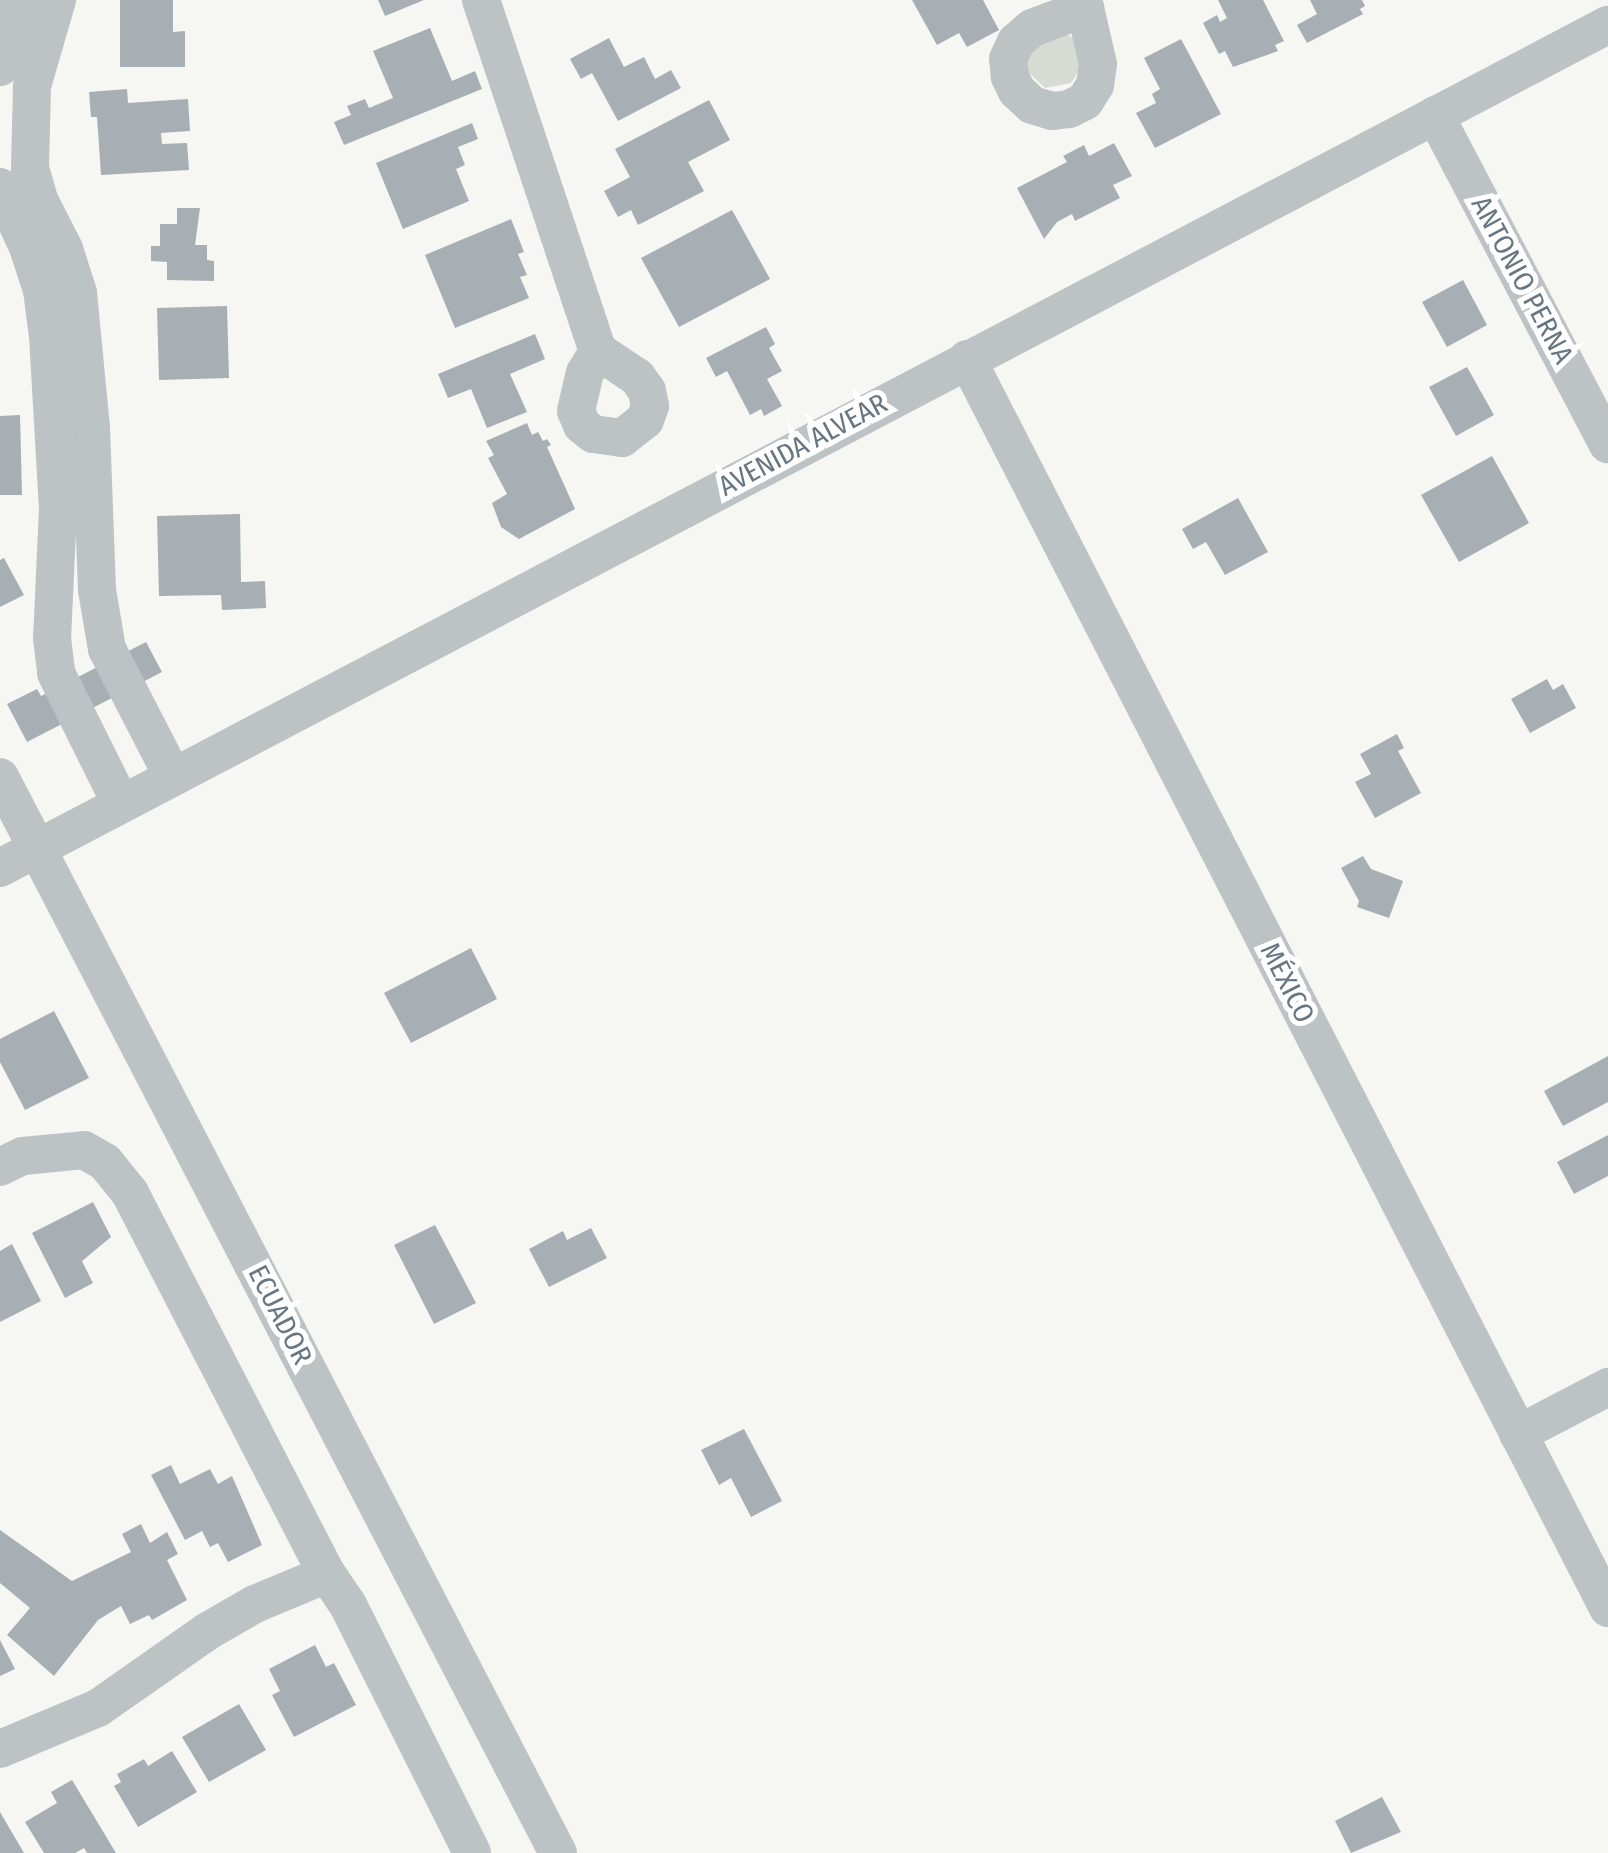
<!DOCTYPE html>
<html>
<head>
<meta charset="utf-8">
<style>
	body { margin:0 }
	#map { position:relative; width:1608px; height:1853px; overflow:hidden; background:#f6f6f3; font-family:"Fira Sans Condensed",sans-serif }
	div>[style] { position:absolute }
	.green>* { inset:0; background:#d6dbd3 }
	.building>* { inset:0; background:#a7afb4 }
	.minor>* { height:38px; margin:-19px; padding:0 19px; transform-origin:19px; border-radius:19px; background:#bdc2c5 }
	span { translate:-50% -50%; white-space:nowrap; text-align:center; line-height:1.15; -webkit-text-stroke:10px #fff; paint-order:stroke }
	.street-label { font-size:28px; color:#677683 }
</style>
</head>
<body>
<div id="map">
	<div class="green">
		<div style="clip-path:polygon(1066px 33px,1074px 39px,1081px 67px,1071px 83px,1045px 88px,1025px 69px,1029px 43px)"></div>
	</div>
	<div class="building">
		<div style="clip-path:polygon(120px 0,173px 0,173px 32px,185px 31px,185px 67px,120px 67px)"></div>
		<div style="clip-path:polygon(378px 0,424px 0,385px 16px)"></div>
		<div style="clip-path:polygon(912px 0,983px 0,999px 30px,967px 47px,959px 33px,937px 45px)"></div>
		<div style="clip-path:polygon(1218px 0,1263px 0,1284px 41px,1275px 45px,1278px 51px,1233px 67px,1225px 51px,1219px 54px,1203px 23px,1217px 15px,1220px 22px,1227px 18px)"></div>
		<div style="clip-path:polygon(1310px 0,1362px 0,1365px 6px,1360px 9px,1363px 14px,1307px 43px,1297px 25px,1317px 14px)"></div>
		<div style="clip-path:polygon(430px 28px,452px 81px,475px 71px,482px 89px,344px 145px,334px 122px,351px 115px,347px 106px,365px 99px,369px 108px,393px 98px,373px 51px)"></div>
		<div style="clip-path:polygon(609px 38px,624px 67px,644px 57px,655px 79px,671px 70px,681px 88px,618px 121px,592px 73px,581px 79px,570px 59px)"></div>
		<div style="clip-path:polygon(1181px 39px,1221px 114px,1155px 148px,1136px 113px,1156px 103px,1152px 94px,1160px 89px,1144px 58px)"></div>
		<div style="clip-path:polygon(127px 89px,128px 103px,188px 99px,190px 131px,161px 133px,162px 144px,187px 143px,189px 170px,101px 175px,97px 117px,91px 117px,89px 92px)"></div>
		<div style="clip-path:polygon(709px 100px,730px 140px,688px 162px,704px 191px,638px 225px,631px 210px,618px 217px,604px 191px,630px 177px,615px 149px)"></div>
		<div style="clip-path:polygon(472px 123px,478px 139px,458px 147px,465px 165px,456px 169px,469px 201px,403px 229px,376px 163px)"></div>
		<div style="clip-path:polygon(1114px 143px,1132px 176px,1113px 185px,1120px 198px,1075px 221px,1072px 214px,1057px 222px,1044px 239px,1017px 188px,1067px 162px,1063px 156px,1084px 145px,1089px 156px)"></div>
		<div style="clip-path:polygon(177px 208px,200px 208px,195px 245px,207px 245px,207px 260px,214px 261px,214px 281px,167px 280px,167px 262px,151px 261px,151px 246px,160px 246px,160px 224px,177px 224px)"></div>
		<div style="clip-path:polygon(732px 210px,770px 279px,679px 327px,641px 258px)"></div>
		<div style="clip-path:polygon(511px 219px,524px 252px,518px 254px,527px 275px,520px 277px,529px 298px,455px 328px,425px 255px)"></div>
		<div style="clip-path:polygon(1463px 280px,1487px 325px,1447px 347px,1422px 302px)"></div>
		<div style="clip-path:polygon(227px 306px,229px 378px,159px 380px,157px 308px)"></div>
		<div style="clip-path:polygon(766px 327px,775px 344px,769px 348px,782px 371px,767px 379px,782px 406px,764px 416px,761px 409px,750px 415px,727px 371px,716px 377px,706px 358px)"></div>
		<div style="clip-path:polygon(535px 334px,545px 359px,510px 374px,527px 412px,487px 428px,471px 389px,448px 398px,438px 374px)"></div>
		<div style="clip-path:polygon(1467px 367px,1494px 415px,1456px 436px,1429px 387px)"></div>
		<div style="clip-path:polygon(20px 415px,22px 495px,0 495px,0 416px)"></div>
		<div style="clip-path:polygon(527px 423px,532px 435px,538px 432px,543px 441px,547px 439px,551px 445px,547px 447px,575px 509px,519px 539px,501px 527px,492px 503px,507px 494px,488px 458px,494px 455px,486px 441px)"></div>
		<div style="clip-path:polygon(1492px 456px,1529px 523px,1459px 562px,1421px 495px)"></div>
		<div style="clip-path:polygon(1238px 498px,1268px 552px,1225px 575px,1206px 542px,1193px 549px,1182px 529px)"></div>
		<div style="clip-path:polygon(240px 514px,241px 582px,265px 581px,266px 608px,222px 610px,221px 595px,159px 596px,157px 516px)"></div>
		<div style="clip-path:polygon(4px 558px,24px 595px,0 607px,0 560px)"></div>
		<div style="clip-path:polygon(146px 642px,162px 672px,27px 742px,7px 704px,37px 689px,41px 696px)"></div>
		<div style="clip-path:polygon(1547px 679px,1553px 690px,1563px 684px,1576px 708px,1530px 733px,1511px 699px)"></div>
		<div style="clip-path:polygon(1397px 734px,1404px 748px,1398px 751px,1421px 793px,1375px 818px,1355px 782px,1371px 774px,1360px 754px)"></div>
		<div style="clip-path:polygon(1363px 856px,1371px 869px,1403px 881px,1389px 918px,1357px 907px,1359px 901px,1341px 868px)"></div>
		<div style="clip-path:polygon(471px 948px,497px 999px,411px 1043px,384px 993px)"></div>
		<div style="clip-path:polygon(54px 1011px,89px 1078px,25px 1110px,0 1062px,0 1039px)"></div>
		<div style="clip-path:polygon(1608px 1056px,1608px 1102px,1563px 1126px,1544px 1091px)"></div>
		<div style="clip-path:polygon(1608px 1135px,1608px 1176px,1574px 1194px,1557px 1162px)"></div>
		<div style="clip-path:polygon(93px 1202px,111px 1237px,82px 1261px,93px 1283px,65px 1298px,32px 1233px)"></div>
		<div style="clip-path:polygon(435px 1225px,476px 1303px,434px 1324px,394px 1245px)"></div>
		<div style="clip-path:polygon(591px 1228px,607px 1258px,549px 1287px,529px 1249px,563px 1231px,567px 1240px)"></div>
		<div style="clip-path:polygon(12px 1244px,41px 1301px,0 1322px,0 1251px)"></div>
		<div style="clip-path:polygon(744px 1429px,782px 1501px,751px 1517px,731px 1478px,719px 1485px,701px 1450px)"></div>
		<div style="clip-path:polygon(171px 1465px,180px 1484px,210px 1469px,218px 1484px,232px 1476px,262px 1545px,228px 1562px,218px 1543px,210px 1547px,202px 1531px,185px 1540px,151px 1475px)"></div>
		<div style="clip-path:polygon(141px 1524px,150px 1543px,167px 1532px,178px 1554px,167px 1560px,187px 1600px,152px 1620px,149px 1615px,130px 1624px,121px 1606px,98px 1620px,54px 1676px,7px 1635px,30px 1608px,0 1583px,0 1530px,72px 1581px,131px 1552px,122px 1534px)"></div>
		<div style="clip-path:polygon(0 1640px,15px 1669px,0 1676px)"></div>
		<div style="clip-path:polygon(315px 1645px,326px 1667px,334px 1663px,356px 1705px,294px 1737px,272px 1695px,280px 1691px,269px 1669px)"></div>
		<div style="clip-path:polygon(239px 1704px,266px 1750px,209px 1782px,182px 1737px)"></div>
		<div style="clip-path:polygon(172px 1751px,197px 1792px,138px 1827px,114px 1786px,121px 1782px,117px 1774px,144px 1759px,148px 1766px)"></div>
		<div style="clip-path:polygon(72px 1780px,116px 1853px,87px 1853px,84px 1848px,75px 1853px,44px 1853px,25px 1822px,57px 1803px,51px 1792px)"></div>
		<div style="clip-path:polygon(1382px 1797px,1401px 1832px,1351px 1853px,1335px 1821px)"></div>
		<div style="clip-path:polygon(0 1812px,24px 1853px,0 1853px)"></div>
	</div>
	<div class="minor">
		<div style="left:57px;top:0;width:90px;rotate:106.2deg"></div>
		<div style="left:32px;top:86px;width:82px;rotate:91.4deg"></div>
		<div style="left:30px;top:168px;width:35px;rotate:74deg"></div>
		<div style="left:40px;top:202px;width:53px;rotate:62.9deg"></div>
		<div style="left:64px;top:249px;width:46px;rotate:72.3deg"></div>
		<div style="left:78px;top:293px;width:135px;rotate:84.5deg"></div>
		<div style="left:91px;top:427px;width:163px;rotate:87.9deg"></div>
		<div style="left:97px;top:590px;width:60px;rotate:80.4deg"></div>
		<div style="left:107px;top:649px;width:144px;rotate:62.7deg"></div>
		<div style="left:481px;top:0;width:370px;rotate:71.6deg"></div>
		<div style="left:598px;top:351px;width:47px;rotate:33.7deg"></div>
		<div style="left:637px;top:377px;width:17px;rotate:54deg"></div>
		<div style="left:647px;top:391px;width:15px;rotate:79deg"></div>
		<div style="left:650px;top:406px;width:15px;rotate:110deg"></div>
		<div style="left:645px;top:420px;width:29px;rotate:142deg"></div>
		<div style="left:622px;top:438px;width:29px;rotate:-172deg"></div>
		<div style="left:593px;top:434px;width:14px;rotate:-141deg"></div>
		<div style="left:582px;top:425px;width:15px;rotate:-113deg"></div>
		<div style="left:576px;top:411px;width:39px;rotate:-77deg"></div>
		<div style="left:585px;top:373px;width:26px;rotate:-59deg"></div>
		<div style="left:1085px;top:8px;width:57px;rotate:76.9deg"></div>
		<div style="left:1098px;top:64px;width:21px;rotate:98deg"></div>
		<div style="left:1095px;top:85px;width:19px;rotate:122deg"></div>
		<div style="left:1085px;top:101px;width:18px;rotate:153deg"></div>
		<div style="left:1069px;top:109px;width:17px;rotate:173deg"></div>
		<div style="left:1052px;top:111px;width:21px;rotate:-163deg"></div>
		<div style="left:1032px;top:105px;width:21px;rotate:-137deg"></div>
		<div style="left:1017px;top:91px;width:16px;rotate:-117deg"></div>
		<div style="left:1010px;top:77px;width:18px;rotate:-96deg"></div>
		<div style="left:1008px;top:59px;width:19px;rotate:-65deg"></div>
		<div style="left:1016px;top:42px;width:21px;rotate:-41deg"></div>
		<div style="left:1032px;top:28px;width:57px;rotate:-20.7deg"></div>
		<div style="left:0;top:67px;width:70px;rotate:-73.4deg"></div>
		<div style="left:1435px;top:115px;width:372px;rotate:62.3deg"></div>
		<div style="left:0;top:187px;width:66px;rotate:65deg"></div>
		<div style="left:28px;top:247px;width:45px;rotate:72deg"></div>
		<div style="left:42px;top:290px;width:46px;rotate:82.6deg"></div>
		<div style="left:48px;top:336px;width:172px;rotate:86.7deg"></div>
		<div style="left:58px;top:508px;width:130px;rotate:92.6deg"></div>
		<div style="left:52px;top:638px;width:35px;rotate:83deg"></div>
		<div style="left:56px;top:673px;width:146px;rotate:63.6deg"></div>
		<div style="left:967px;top:359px;width:1404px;rotate:62.83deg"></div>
		<div style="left:0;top:777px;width:1212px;rotate:62.59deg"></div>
		<div style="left:0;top:868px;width:1816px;rotate:-27.67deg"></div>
		<div style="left:0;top:1167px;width:25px;rotate:-26deg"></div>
		<div style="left:23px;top:1156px;width:61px;rotate:-5.6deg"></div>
		<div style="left:84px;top:1150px;width:24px;rotate:30deg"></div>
		<div style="left:105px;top:1162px;width:40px;rotate:51deg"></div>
		<div style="left:130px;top:1193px;width:429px;rotate:62.7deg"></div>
		<div style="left:327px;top:1574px;width:37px;rotate:56deg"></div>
		<div style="left:348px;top:1605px;width:277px;rotate:63.4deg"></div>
		<div style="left:1518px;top:1434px;width:102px;rotate:-27.6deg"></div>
		<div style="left:0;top:1749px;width:106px;rotate:-22.7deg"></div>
		<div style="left:98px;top:1708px;width:134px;rotate:-35deg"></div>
		<div style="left:208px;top:1631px;width:54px;rotate:-29.9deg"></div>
		<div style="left:255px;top:1604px;width:78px;rotate:-22.6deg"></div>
	</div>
	<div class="street-label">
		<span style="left:1522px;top:280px;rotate:62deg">ANTONIO PERNA</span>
		<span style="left:803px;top:445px;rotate:-28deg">AVENIDA ALVEAR</span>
		<span style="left:1287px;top:983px;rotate:63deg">MÉXICO</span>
		<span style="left:280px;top:1315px;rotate:63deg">ECUADOR</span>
	</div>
</div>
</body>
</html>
